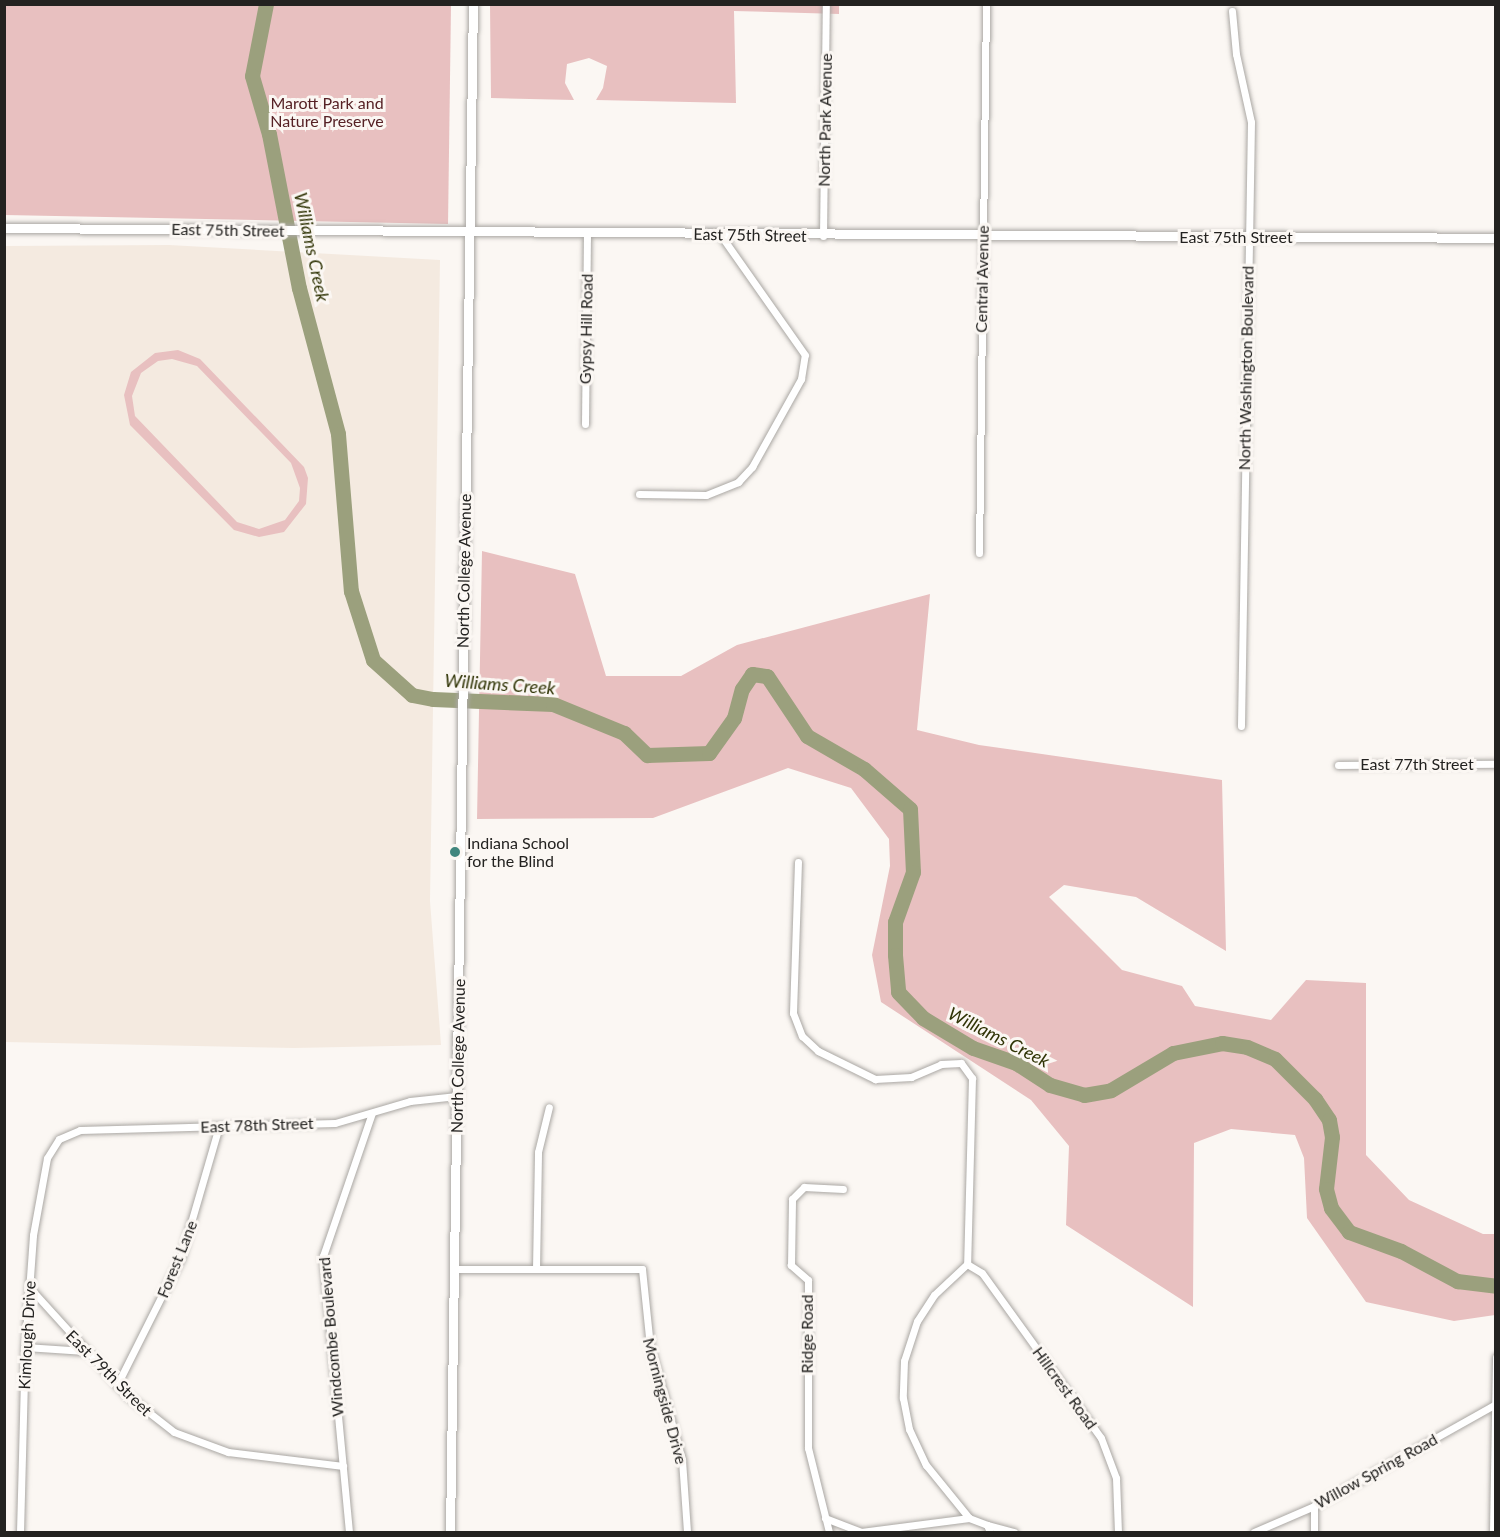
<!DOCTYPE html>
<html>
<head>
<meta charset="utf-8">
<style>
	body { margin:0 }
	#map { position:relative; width:1500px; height:1537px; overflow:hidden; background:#fbf7f3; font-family:Lato,sans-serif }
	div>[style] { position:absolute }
	.built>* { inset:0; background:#f4eae0 }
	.green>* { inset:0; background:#e8c0c0 }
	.river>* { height:15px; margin:-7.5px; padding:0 7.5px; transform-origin:7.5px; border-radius:7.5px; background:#9ba07d }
	.roads { filter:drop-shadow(0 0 2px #aaa7a3) drop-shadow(0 0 2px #aaa7a3) }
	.street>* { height:7px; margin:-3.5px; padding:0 3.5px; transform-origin:3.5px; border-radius:3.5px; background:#fff }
	.secondary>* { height:9px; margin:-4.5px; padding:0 4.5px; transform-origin:4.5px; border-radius:4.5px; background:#fff }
	.dots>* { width:16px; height:16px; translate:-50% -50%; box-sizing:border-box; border:3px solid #fbf7f3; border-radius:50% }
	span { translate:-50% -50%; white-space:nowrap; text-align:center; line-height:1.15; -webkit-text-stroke:6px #fbf7f3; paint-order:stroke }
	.park-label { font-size:16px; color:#562125 }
	.street-label { font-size:16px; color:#232220 }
	.poi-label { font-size:16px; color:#232220 }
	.left { translate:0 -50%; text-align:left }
	.water-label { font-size:18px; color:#303406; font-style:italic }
	.frame { position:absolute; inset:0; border:6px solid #232220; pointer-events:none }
</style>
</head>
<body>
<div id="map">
	<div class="built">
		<div style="clip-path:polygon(169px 245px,440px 260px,430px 901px,441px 1045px,294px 1048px,5px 1042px,5px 246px)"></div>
	</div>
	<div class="green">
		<div style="clip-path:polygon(5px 4px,451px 5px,448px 224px,5px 215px)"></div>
		<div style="clip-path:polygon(839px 4px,839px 14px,734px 11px,736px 103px,596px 100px,603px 88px,607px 66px,589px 58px,567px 64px,565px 83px,574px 100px,491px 98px,490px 5px)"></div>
		<div style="clip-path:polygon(evenodd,178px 350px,200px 359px,304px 467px,308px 478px,306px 504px,284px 532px,259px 537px,234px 530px,130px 425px,124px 395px,131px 372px,155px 353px,178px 350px,172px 359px,197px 366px,291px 463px,300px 488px,299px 501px,285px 520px,259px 529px,237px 522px,135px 416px,132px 396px,141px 373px,158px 361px,172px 359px)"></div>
		<div style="clip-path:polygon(482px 551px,575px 574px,606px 676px,681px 676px,737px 645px,930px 594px,917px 730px,979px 745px,1222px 780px,1226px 951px,1136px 897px,1064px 885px,1049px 897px,1122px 970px,1182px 986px,1195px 1006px,1271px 1020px,1306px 980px,1366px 983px,1366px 1155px,1409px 1200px,1483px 1234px,1495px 1234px,1495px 1315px,1454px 1321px,1366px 1302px,1307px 1218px,1304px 1158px,1295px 1135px,1231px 1129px,1194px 1143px,1193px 1307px,1066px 1225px,1069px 1146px,1031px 1100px,881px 1002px,872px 955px,890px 866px,889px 839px,851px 788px,788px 768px,653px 818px,477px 819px)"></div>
	</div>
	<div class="river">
		<div style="left:266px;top:4px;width:73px;rotate:101deg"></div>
		<div style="left:252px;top:76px;width:60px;rotate:73.7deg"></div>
		<div style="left:269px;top:134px;width:157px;rotate:79deg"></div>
		<div style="left:299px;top:288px;width:151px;rotate:75deg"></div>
		<div style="left:338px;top:434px;width:158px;rotate:85.3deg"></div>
		<div style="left:351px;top:591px;width:72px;rotate:72.3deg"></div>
		<div style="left:373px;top:660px;width:52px;rotate:41.9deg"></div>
		<div style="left:412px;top:695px;width:21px;rotate:11deg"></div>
		<div style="left:433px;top:699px;width:120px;rotate:2.4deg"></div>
		<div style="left:553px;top:704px;width:77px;rotate:22.2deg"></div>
		<div style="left:624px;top:733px;width:32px;rotate:44deg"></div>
		<div style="left:647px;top:755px;width:62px;rotate:-1.8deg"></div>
		<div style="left:709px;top:753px;width:43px;rotate:-54.5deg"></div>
		<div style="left:734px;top:718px;width:30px;rotate:-75deg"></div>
		<div style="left:742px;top:689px;width:18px;rotate:-56deg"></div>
		<div style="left:752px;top:674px;width:15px;rotate:8deg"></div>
		<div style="left:767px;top:676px;width:72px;rotate:56.3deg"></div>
		<div style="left:807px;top:736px;width:66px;rotate:30.1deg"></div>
		<div style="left:864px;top:769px;width:61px;rotate:41deg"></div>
		<div style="left:910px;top:809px;width:63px;rotate:87.3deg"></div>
		<div style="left:913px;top:872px;width:53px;rotate:109.8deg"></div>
		<div style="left:895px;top:922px;width:33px;rotate:90deg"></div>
		<div style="left:895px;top:955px;width:37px;rotate:85deg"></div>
		<div style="left:898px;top:992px;width:36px;rotate:46deg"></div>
		<div style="left:923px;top:1018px;width:58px;rotate:31deg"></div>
		<div style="left:973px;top:1048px;width:46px;rotate:19.2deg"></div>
		<div style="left:1016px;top:1063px;width:40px;rotate:32.9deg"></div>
		<div style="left:1050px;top:1085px;width:35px;rotate:16deg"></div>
		<div style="left:1084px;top:1095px;width:27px;rotate:-10deg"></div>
		<div style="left:1111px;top:1090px;width:72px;rotate:-30.8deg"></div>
		<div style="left:1173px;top:1053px;width:50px;rotate:-11.5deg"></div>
		<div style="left:1222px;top:1043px;width:25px;rotate:9deg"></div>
		<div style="left:1247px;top:1047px;width:30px;rotate:23deg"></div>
		<div style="left:1275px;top:1059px;width:57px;rotate:45deg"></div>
		<div style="left:1315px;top:1099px;width:25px;rotate:56deg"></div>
		<div style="left:1329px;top:1120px;width:17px;rotate:80deg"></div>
		<div style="left:1332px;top:1137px;width:52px;rotate:96.6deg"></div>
		<div style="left:1326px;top:1189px;width:20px;rotate:75deg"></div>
		<div style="left:1331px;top:1208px;width:30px;rotate:53deg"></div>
		<div style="left:1349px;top:1232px;width:55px;rotate:20.1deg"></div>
		<div style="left:1401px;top:1251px;width:64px;rotate:28.2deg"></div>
		<div style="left:1457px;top:1281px;width:39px;rotate:7deg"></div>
	</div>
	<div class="roads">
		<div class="street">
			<div style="left:1232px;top:11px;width:43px;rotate:84.7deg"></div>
			<div style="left:1236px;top:54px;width:70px;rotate:77.6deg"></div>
			<div style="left:1251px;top:122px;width:604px;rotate:90.95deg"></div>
			<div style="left:823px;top:236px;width:232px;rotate:-89.3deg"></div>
			<div style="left:585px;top:424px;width:190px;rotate:-89.4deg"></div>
			<div style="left:639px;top:494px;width:67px;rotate:0.9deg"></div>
			<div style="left:706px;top:495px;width:35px;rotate:-22deg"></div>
			<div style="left:738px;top:482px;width:21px;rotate:-47deg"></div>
			<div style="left:752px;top:467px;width:101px;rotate:-60.9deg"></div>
			<div style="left:801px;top:379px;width:24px;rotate:-81deg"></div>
			<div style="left:805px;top:355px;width:148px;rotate:-125.1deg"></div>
			<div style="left:979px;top:553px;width:549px;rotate:-89.27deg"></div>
			<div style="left:1338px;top:765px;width:158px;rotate:-0.4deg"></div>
			<div style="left:798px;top:862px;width:151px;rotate:91.9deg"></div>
			<div style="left:793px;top:1013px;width:25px;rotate:69deg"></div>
			<div style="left:802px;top:1036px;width:22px;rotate:43deg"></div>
			<div style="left:818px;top:1051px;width:64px;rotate:26.2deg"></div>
			<div style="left:875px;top:1079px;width:36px;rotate:-3deg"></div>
			<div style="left:911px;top:1077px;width:33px;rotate:-23deg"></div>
			<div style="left:941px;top:1064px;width:20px;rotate:-3deg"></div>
			<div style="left:961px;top:1063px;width:19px;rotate:54deg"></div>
			<div style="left:972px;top:1078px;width:186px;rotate:91.5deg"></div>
			<div style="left:967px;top:1264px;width:45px;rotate:136.8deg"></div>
			<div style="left:934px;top:1295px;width:31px;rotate:123deg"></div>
			<div style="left:917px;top:1321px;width:42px;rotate:108deg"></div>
			<div style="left:904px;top:1361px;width:37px;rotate:92deg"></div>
			<div style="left:903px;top:1398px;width:32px;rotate:79deg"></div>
			<div style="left:909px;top:1429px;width:40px;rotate:65deg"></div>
			<div style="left:926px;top:1465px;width:68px;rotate:50.9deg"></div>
			<div style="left:969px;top:1518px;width:19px;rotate:21deg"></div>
			<div style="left:987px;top:1525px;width:8px;rotate:67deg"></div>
			<div style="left:967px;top:1264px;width:17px;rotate:31deg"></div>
			<div style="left:982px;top:1273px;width:203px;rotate:54.2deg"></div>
			<div style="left:1101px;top:1438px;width:43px;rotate:69.4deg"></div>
			<div style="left:1116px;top:1478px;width:54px;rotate:87.9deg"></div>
			<div style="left:454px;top:1269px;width:188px"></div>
			<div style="left:642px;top:1269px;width:77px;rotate:84.1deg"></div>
			<div style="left:650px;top:1346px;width:118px;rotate:74.3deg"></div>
			<div style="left:682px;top:1460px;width:72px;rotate:86deg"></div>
			<div style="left:536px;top:1269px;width:117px;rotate:-89deg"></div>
			<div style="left:538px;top:1152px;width:46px;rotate:-76.3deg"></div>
			<div style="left:29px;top:1287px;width:147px;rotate:47.8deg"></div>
			<div style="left:128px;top:1396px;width:58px;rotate:38deg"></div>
			<div style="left:174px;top:1432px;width:58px;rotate:20.3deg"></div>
			<div style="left:228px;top:1452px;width:116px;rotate:6.9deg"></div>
			<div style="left:25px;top:1347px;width:60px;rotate:3.8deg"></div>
			<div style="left:117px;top:1385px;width:143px;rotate:-63.4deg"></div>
			<div style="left:181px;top:1257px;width:136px;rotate:-73.8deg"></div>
			<div style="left:1314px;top:1506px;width:26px;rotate:90deg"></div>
			<div style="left:825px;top:1518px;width:39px;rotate:21deg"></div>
			<div style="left:861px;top:1532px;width:109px;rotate:-7.4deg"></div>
			<div style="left:987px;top:1525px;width:28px;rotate:15deg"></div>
			<div style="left:20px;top:1532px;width:185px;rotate:-88.5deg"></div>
			<div style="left:25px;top:1347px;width:112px;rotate:-85.9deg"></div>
			<div style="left:33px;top:1235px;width:78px;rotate:-79.7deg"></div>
			<div style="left:47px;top:1158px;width:22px;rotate:-58deg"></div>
			<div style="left:59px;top:1139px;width:23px;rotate:-23deg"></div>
			<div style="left:80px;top:1130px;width:255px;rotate:-1.6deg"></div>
			<div style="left:335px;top:1123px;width:78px;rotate:-16.3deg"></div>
			<div style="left:410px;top:1101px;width:47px;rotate:-6.1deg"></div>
			<div style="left:349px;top:1532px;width:277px;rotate:-95.4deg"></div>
			<div style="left:323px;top:1256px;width:151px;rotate:-71.1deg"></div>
			<div style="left:829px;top:1532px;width:87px;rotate:-104deg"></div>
			<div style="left:808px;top:1448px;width:168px;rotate:-90deg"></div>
			<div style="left:808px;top:1280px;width:23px;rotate:-139deg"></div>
			<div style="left:791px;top:1265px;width:66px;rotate:-89.1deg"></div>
			<div style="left:792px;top:1199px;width:17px;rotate:-45deg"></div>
			<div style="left:804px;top:1187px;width:39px;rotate:3deg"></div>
			<div style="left:1254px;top:1532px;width:65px;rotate:-23.4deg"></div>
			<div style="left:1314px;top:1506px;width:209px;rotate:-29.3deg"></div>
			<div style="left:1493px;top:1532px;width:175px;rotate:-89deg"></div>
		</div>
		<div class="secondary">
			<div style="left:4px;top:228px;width:1492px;rotate:0.38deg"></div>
			<div style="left:450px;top:1532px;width:1528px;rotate:-89.14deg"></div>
		</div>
	</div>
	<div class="dots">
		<div style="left:455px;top:852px;background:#40867e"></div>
	</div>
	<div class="park-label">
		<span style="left:327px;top:112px">Marott Park and<br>Nature Preserve</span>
	</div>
	<div class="street-label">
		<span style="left:825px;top:120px;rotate:-89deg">North Park Avenue</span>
		<span style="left:228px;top:230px;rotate:1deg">East 75th Street</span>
		<span style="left:750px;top:235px;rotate:1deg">East 75th Street</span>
		<span style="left:1236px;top:237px">East 75th Street</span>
		<span style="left:982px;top:279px;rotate:-89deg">Central Avenue</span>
		<span style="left:586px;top:329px;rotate:-89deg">Gypsy Hill Road</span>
		<span style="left:1246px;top:368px;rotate:-89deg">North Washington Boulevard</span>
		<span style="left:464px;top:571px;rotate:-89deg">North College Avenue</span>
		<span style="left:1417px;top:764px">East 77th Street</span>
		<span style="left:458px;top:1056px;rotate:-89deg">North College Avenue</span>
		<span style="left:257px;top:1125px;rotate:-2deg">East 78th Street</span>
		<span style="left:177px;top:1259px;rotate:-68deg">Forest Lane</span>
		<span style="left:807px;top:1334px;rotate:-90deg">Ridge Road</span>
		<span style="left:27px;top:1335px;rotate:-87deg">Kimlough Drive</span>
		<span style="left:331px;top:1337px;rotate:-95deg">Windcombe Boulevard</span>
		<span style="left:109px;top:1373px;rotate:45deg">East 79th Street</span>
		<span style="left:1065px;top:1388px;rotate:54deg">Hillcrest Road</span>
		<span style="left:665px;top:1401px;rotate:75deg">Morningside Drive</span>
		<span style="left:1376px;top:1471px;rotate:-29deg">Willow Spring Road</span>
	</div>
	<div class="poi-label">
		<span class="left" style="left:467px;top:852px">Indiana School<br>for the Blind</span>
	</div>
	<div class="water-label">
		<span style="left:312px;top:247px;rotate:78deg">Williams Creek</span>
		<span style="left:500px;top:684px;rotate:4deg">Williams Creek</span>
		<span style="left:999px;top:1037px;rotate:27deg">Williams Creek</span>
	</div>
	<div class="frame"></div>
</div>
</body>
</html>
